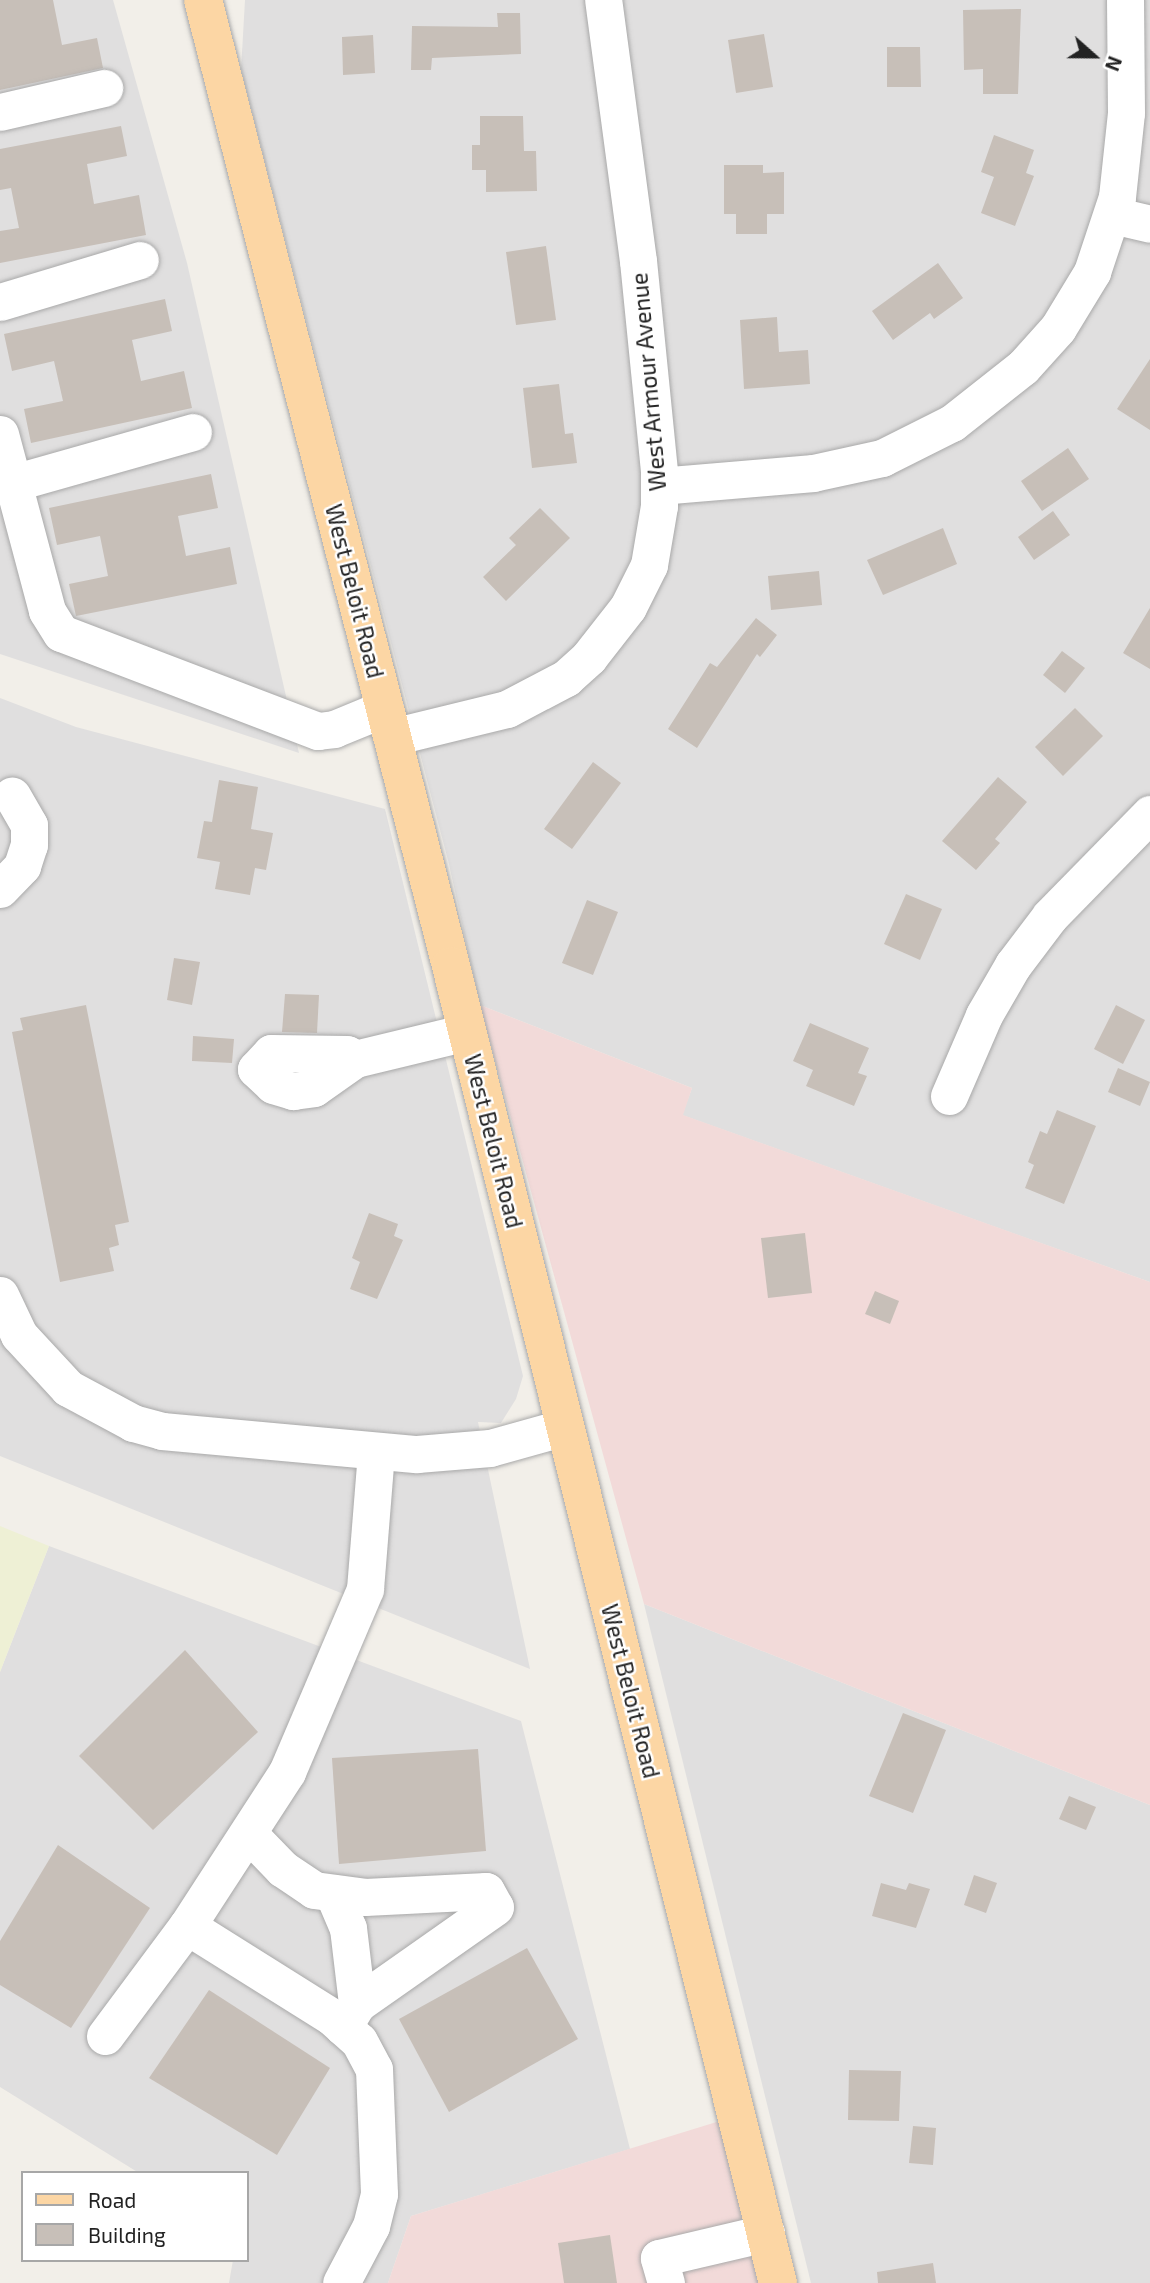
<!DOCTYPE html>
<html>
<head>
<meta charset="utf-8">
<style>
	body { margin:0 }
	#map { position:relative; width:1150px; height:2283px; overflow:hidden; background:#f2efe9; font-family:"Exo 2",sans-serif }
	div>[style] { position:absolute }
	.residential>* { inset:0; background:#e0dfdf }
	.commercial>* { inset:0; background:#f2dad9 }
	.farmland>* { inset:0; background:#eef0d5 }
	.building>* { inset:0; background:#c7bfb8 }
	.roads { filter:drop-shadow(0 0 2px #a9a9a9) drop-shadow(0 0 2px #a9a9a9) }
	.minor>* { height:37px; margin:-18.5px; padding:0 18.5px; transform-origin:18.5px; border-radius:18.5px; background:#fff }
	.major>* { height:38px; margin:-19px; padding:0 19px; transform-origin:19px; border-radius:19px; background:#fcd6a4 }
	span { translate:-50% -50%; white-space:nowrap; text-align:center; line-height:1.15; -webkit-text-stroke:5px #fff; paint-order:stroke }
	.street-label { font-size:23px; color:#222 }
	.legend { position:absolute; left:21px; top:2171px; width:228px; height:91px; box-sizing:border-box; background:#fff; border:2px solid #a7a7a7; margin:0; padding:9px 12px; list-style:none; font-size:21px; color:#222 }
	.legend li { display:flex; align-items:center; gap:14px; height:35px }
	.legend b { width:35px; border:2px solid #a7a7a7 }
	.north { position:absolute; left:1059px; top:21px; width:70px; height:70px; -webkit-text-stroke:5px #fff; paint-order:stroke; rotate:111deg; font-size:19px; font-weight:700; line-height:28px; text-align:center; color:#222 }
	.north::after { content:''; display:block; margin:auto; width:24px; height:32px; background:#222; clip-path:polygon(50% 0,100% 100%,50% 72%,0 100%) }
</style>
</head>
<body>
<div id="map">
	<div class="residential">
		<div style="clip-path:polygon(0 0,113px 0,187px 263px,299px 753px,0 654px)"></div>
		<div style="clip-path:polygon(245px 0,1150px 0,1150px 1282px,682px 1115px,692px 1088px,480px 1005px,449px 864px,241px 70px)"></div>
		<div style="clip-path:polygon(0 698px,76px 727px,385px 809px,523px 1376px,516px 1399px,501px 1423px,478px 1422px,530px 1669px,0 1456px)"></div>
		<div style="clip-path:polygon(49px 1546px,521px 1721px,630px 2149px,411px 2216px,388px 2283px,229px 2283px,233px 2260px,247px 2260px,247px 2173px,139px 2173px,0 2087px,0 1672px)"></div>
		<div style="clip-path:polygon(644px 1604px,1150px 1805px,1150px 2283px,811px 2283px)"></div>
	</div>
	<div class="commercial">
		<div style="clip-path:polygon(480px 1005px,692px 1088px,683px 1115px,1150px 1282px,1150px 1805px,644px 1604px)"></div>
		<div style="clip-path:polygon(736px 2116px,778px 2283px,388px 2283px,411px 2216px)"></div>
	</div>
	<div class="farmland">
		<div style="clip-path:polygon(0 1526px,49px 1546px,0 1672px)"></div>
	</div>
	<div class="building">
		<div style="clip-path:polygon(0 0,53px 0,62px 45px,97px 38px,103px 68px,0 90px)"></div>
		<div style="clip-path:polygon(1021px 9px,1018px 94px,983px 94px,983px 69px,964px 70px,963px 10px)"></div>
		<div style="clip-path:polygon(497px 13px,520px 13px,521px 54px,432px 58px,431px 70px,411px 70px,412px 26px,498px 27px)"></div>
		<div style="clip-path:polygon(764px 34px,773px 87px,736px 93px,728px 40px)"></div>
		<div style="clip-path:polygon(373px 35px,375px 73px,343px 75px,342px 37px)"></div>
		<div style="clip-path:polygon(887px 47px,920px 47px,921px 87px,887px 87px)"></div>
		<div style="clip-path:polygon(480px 116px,523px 116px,524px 151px,536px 151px,537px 191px,486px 192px,486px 170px,472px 170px,472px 145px,480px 145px)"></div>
		<div style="clip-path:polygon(121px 126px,127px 156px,87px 164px,94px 204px,139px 195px,146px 235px,0 263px,0 231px,19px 228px,11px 188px,0 190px,0 149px)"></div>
		<div style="clip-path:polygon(994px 135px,1034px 150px,1026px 173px,1034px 176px,1015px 226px,981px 213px,994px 177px,981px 172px)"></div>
		<div style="clip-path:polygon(724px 165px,763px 165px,763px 173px,784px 172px,784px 214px,767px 214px,767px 234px,736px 234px,736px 214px,724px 214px)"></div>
		<div style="clip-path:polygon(546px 246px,556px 320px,516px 325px,506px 252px)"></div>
		<div style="clip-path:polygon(938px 263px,963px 298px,934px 319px,930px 313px,893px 340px,872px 311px)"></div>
		<div style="clip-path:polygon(165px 299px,172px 331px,132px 340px,141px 381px,184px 371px,192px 408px,31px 443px,24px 409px,63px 401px,54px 361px,12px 371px,4px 334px)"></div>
		<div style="clip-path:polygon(777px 317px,779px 352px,808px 350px,810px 384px,744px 389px,740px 320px)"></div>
		<div style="clip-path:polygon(1150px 359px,1150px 430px,1117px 409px)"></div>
		<div style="clip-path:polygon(559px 384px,565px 434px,573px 433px,577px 463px,532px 468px,523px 388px)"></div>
		<div style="clip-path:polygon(1068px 448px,1089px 479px,1042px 511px,1021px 481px)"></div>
		<div style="clip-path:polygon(211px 474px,218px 508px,178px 516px,186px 556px,230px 547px,237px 584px,76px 616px,69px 584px,108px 576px,100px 536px,57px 545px,49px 508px)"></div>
		<div style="clip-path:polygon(540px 508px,570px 538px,506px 601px,483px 577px,516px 545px,509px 538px)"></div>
		<div style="clip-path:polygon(1053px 511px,1070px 535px,1034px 560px,1018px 537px)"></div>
		<div style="clip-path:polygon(943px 528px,957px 564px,883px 595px,867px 560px)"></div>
		<div style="clip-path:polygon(819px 571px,822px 605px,771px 610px,768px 576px)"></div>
		<div style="clip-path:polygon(1150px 608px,1150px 669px,1123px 653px)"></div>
		<div style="clip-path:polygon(756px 618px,777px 635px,760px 657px,757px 654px,697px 748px,668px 729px,710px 663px,717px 667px)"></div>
		<div style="clip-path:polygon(1062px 651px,1085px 668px,1065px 693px,1043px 675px)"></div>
		<div style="clip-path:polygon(1075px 708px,1103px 736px,1063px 776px,1035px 747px)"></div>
		<div style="clip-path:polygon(593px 762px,621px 783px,572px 849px,544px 829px)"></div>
		<div style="clip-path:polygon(998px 777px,1027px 802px,995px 839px,1000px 843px,976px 870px,942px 841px)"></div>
		<div style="clip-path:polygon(219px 780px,258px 787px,251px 829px,273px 833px,266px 870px,255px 868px,250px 895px,215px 889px,220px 862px,197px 858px,204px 821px,212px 822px)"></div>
		<div style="clip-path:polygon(906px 894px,942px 909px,920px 960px,884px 944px)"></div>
		<div style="clip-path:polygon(587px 900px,618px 912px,593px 975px,562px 963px)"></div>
		<div style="clip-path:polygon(174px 958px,200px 962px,192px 1005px,167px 1000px)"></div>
		<div style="clip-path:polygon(285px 994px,319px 995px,317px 1033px,282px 1032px)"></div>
		<div style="clip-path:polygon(86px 1005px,129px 1222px,115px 1225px,119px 1245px,109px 1248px,114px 1271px,60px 1282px,12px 1032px,23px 1030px,20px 1018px)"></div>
		<div style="clip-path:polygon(1116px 1005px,1145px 1020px,1123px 1064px,1094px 1049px)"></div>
		<div style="clip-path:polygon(810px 1023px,869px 1048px,858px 1073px,867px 1076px,854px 1106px,806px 1086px,813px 1070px,793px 1061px)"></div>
		<div style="clip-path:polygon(193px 1036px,234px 1039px,232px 1063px,192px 1061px)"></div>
		<div style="clip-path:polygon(1118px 1068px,1150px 1082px,1140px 1106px,1108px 1092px)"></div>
		<div style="clip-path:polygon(1057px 1110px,1096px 1126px,1064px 1204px,1025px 1188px,1034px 1165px,1028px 1162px,1040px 1131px,1047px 1134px)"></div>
		<div style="clip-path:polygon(369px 1213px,398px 1224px,394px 1236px,403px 1240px,377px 1299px,350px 1289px,360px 1262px,352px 1258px)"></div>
		<div style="clip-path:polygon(805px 1233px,812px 1293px,768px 1298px,761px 1238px)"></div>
		<div style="clip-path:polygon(875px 1291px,899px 1301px,890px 1324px,865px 1314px)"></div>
		<div style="clip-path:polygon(185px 1650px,258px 1732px,153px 1830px,79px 1756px)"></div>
		<div style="clip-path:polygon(903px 1713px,946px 1730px,913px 1813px,869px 1796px)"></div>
		<div style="clip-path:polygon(478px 1749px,486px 1851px,339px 1864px,332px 1758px)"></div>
		<div style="clip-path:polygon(1069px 1796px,1096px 1807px,1086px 1830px,1059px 1819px)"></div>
		<div style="clip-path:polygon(58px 1845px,150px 1908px,71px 2028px,0 1985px,0 1941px)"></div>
		<div style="clip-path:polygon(974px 1875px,997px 1883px,986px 1913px,964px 1905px)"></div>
		<div style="clip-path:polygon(881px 1883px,906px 1890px,909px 1883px,930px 1889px,916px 1928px,872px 1916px)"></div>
		<div style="clip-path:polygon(527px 1948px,578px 2039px,449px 2112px,399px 2019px)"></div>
		<div style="clip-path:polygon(209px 1990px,330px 2068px,277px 2155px,149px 2078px)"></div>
		<div style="clip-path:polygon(849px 2070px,901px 2071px,899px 2121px,848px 2120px)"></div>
		<div style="clip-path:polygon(913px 2126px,936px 2128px,933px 2165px,909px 2163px)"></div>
		<div style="clip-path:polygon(610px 2235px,617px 2283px,564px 2283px,558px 2243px)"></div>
		<div style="clip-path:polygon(933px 2263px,936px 2283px,878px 2283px,877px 2272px)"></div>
	</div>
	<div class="roads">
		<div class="minor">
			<div style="left:0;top:112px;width:107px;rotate:-13deg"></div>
			<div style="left:1112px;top:215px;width:39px;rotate:13deg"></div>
			<div style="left:0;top:302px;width:146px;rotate:-16.7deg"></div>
			<div style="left:0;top:434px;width:183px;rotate:75.1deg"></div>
			<div style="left:47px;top:611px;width:26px;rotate:58deg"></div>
			<div style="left:61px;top:633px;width:275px;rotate:20.9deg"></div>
			<div style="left:318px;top:731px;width:16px;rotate:-7deg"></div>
			<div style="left:334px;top:729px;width:55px;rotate:-22.4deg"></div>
			<div style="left:13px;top:483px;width:187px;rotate:-15.8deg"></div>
			<div style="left:659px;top:486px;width:155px;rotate:-4.8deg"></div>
			<div style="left:813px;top:473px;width:71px;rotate:-12.3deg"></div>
			<div style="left:882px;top:458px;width:78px;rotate:-26.6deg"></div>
			<div style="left:952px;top:423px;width:90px;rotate:-38.3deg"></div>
			<div style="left:1023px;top:367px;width:52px;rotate:-48.1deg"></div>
			<div style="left:1058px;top:328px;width:66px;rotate:-58.7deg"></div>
			<div style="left:1092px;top:272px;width:79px;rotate:-71.6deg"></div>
			<div style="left:1117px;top:197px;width:84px;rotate:-83.9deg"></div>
			<div style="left:1126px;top:113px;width:113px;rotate:-90.5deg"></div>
			<div style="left:392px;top:737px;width:118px;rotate:-13.7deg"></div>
			<div style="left:507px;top:709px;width:67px;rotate:-27.7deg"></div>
			<div style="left:566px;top:678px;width:31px;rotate:-42deg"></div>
			<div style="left:589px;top:657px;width:63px;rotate:-52deg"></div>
			<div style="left:628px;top:607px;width:47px;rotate:-63.4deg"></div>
			<div style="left:649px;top:565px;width:60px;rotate:-80.4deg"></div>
			<div style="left:659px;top:506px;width:35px;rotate:-90deg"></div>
			<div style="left:659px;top:471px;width:211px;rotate:-95.7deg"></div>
			<div style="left:638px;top:261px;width:263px;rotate:-97.6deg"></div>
			<div style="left:0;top:889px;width:32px;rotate:-46deg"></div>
			<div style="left:22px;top:866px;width:22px;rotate:-72deg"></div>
			<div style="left:29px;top:845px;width:20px;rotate:-90deg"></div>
			<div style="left:29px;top:825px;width:34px;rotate:-120deg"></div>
			<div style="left:355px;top:1059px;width:9px;rotate:-148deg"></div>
			<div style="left:347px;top:1054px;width:76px;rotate:-179.2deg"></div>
			<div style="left:271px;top:1053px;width:22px;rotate:133deg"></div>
			<div style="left:256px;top:1069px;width:23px;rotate:43deg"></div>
			<div style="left:273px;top:1085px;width:21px;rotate:17deg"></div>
			<div style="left:293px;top:1091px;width:21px;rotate:-8deg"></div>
			<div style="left:314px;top:1088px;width:50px;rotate:-35.3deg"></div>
			<div style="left:355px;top:1059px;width:115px;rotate:-13.6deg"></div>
			<div style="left:949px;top:1096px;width:88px;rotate:-66.6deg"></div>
			<div style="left:984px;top:1015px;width:58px;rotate:-59.9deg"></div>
			<div style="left:1013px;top:965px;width:61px;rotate:-52.9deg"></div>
			<div style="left:1050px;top:916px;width:143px;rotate:-45.6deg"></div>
			<div style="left:0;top:1295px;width:44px;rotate:64.6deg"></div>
			<div style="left:19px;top:1335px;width:72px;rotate:47.2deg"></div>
			<div style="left:68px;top:1388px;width:74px;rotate:28.3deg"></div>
			<div style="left:133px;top:1423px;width:30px;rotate:15deg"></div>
			<div style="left:162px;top:1431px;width:256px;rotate:5.2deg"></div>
			<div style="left:417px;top:1454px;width:73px;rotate:-4.7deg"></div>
			<div style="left:490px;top:1448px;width:78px;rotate:-15.6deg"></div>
			<div style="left:250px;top:1835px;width:47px;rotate:45.9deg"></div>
			<div style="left:283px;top:1869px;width:37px;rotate:34deg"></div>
			<div style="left:314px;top:1890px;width:51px;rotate:7.8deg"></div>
			<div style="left:365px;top:1897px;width:121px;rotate:-2.8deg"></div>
			<div style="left:486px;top:1891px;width:18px;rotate:61deg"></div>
			<div style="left:495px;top:1907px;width:169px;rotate:144.9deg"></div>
			<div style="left:357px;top:2004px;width:27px;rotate:121deg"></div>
			<div style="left:333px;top:1893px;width:38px;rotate:67deg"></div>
			<div style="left:348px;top:1928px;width:77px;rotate:83.2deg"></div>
			<div style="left:187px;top:1926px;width:171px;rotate:32.1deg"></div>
			<div style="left:332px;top:2017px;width:36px;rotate:42deg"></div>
			<div style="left:359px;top:2041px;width:32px;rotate:62deg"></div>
			<div style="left:374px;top:2069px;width:125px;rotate:87.7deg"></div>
			<div style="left:379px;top:2194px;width:33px;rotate:104deg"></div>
			<div style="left:371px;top:2226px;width:64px;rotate:117.8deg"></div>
			<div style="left:105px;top:2036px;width:137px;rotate:-53.3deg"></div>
			<div style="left:187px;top:1926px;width:184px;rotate:-57deg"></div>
			<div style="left:287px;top:1772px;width:199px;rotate:-66.9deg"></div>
			<div style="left:365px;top:1589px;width:138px;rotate:-85.4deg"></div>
			<div style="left:666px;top:2283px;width:26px;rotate:-106deg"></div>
			<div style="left:659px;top:2258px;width:110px;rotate:-13.2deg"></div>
		</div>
		<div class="major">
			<div style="left:203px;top:0;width:997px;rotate:75.6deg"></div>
			<div style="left:451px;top:966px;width:1357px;rotate:76.06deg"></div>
		</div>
	</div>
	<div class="street-label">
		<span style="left:648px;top:382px;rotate:-95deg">West Armour Avenue</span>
		<span style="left:355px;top:591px;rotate:76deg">West Beloit Road</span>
		<span style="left:494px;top:1141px;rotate:76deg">West Beloit Road</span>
		<span style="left:631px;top:1691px;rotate:76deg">West Beloit Road</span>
	</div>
	<ul class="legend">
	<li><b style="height:9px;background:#fcd6a4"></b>Road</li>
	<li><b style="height:19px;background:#c7bfb8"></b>Building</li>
	</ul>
	<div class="north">N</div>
</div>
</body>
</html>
